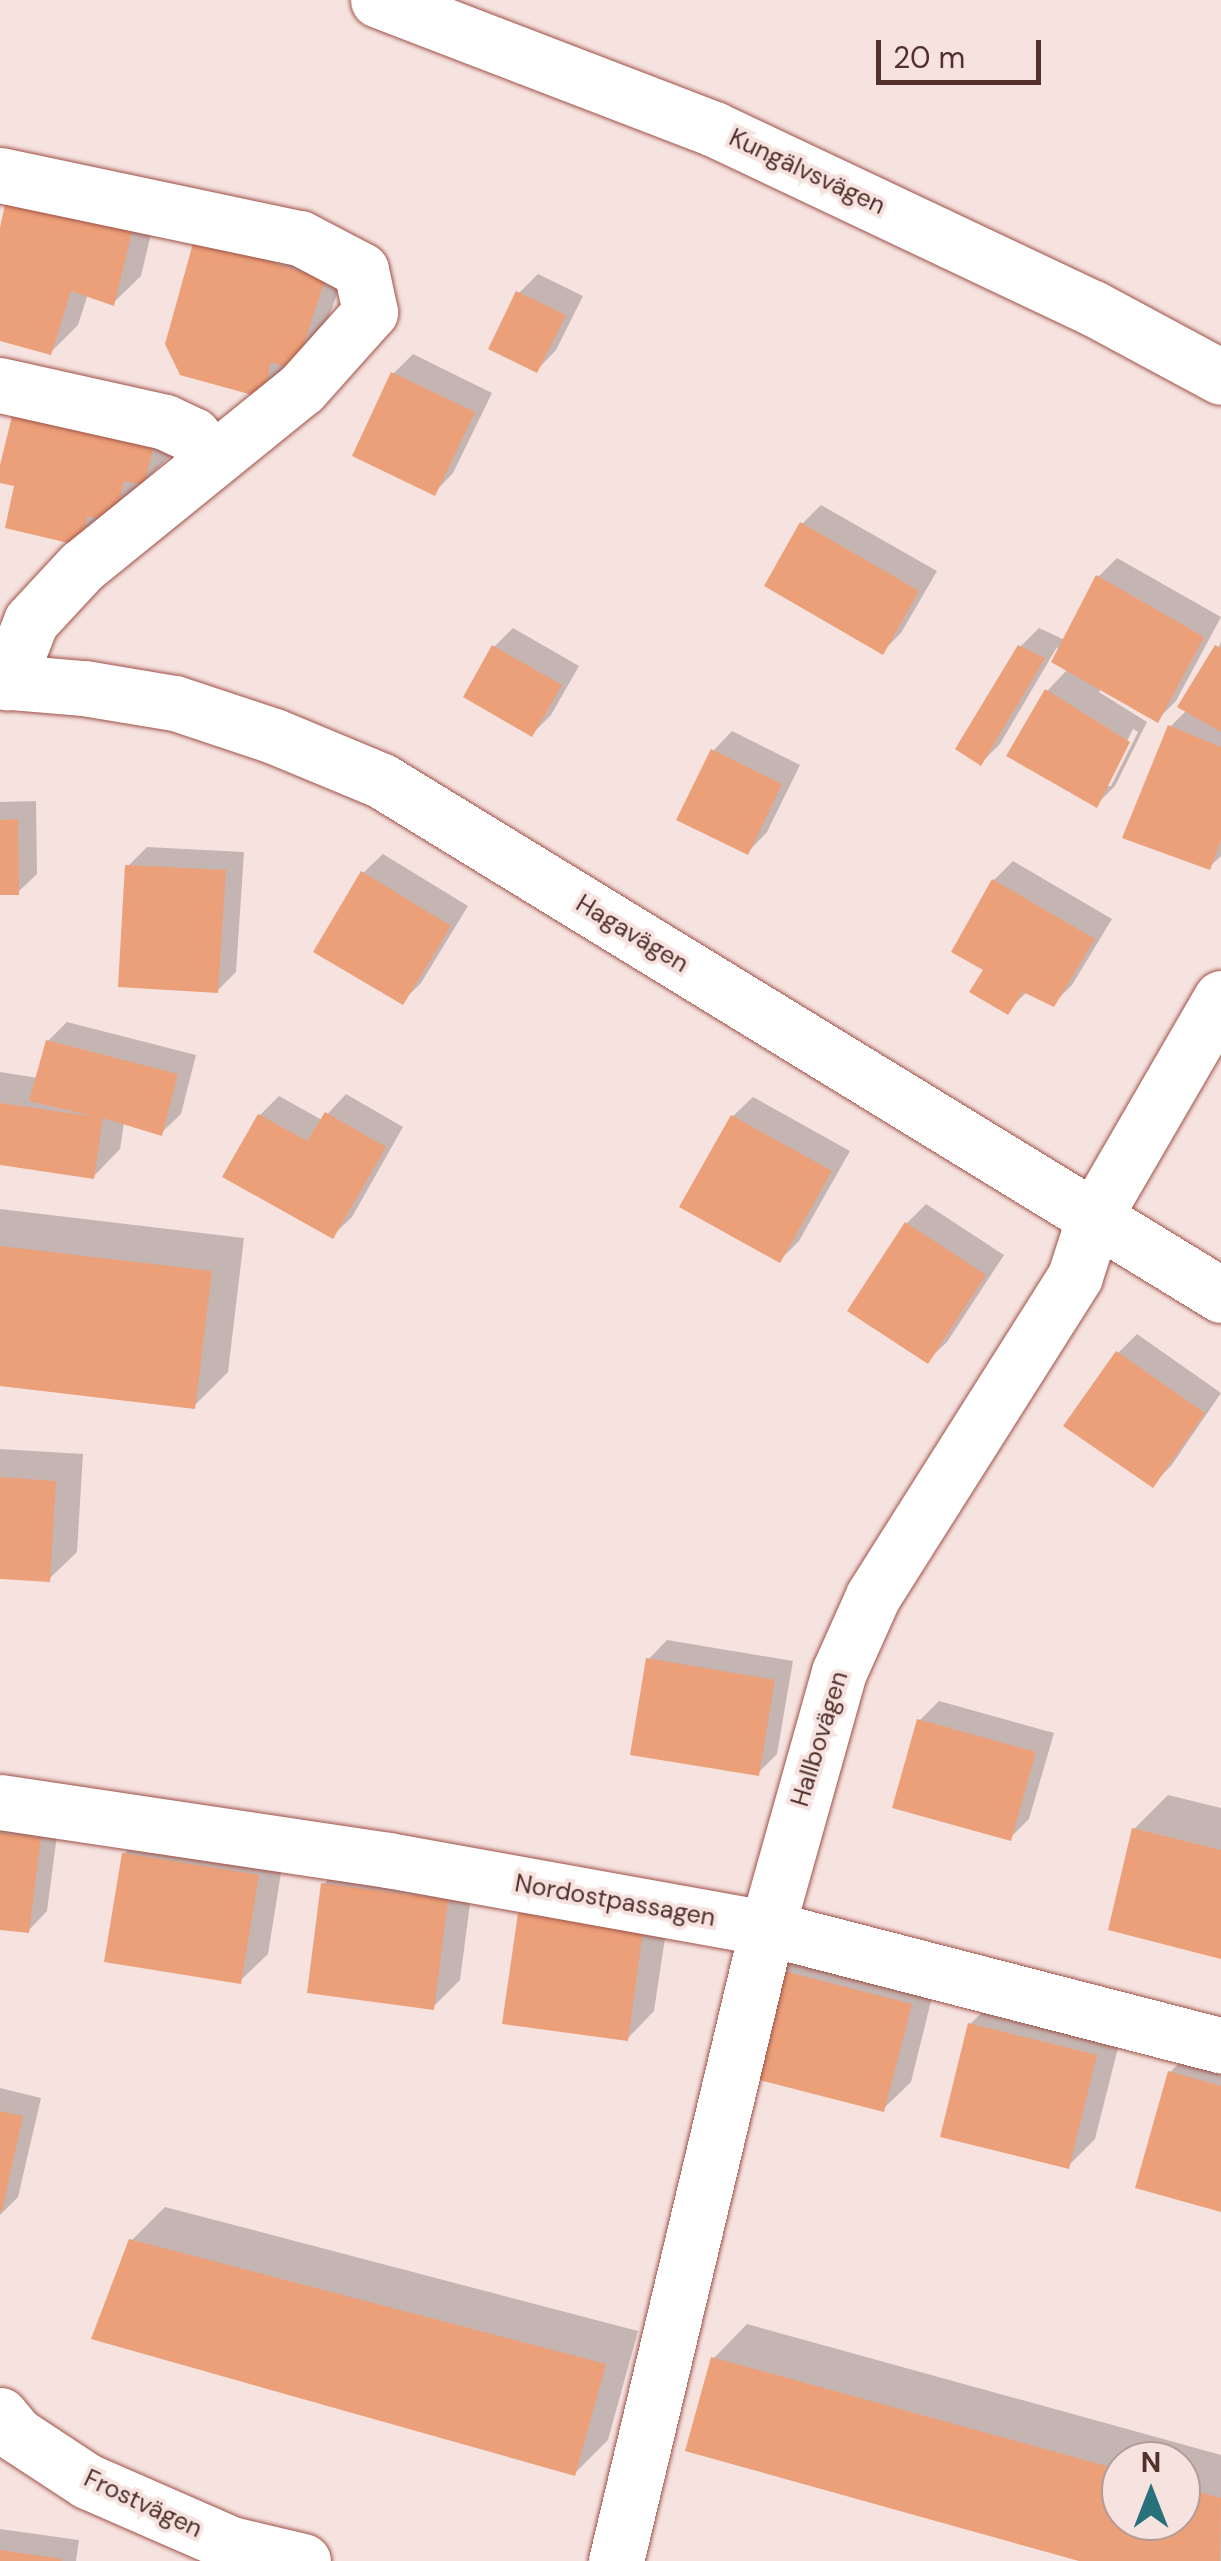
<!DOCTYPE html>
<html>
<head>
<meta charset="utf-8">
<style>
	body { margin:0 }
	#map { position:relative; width:1221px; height:2561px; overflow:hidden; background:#f6e3e0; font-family:"DM Sans",sans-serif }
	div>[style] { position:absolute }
	.shadow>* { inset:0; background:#0003 }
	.building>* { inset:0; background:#eca079 }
	.roads { filter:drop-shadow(0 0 2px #9f5147) drop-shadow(0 0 2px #9f5147) }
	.minor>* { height:55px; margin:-27.5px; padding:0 27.5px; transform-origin:27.5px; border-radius:27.5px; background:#fff }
	.major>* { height:55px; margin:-27.5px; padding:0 27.5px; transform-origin:27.5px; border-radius:27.5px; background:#fff }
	span { translate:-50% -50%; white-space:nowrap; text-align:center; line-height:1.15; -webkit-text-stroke:8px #f6e3e0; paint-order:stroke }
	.street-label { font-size:25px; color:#53302b }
	.north { position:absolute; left:1101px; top:2441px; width:100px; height:100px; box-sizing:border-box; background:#f6e3e0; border:2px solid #b59b98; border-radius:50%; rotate:0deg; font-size:28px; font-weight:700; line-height:40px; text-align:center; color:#53302b }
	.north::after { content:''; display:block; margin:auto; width:35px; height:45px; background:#28717b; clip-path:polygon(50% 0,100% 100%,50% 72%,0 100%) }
	.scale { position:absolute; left:876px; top:40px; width:165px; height:45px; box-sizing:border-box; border:5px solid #53302b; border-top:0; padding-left:12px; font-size:30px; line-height:35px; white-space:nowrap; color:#53302b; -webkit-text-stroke:8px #f6e3e0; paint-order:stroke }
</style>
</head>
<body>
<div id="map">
	<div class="shadow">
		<div style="clip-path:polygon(160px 196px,141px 276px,113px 303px,88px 294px,78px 325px,51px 352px,0 338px,0 239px)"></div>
		<div style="clip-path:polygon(197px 237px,351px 253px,321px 340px,262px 396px)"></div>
		<div style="clip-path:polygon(538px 274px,583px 296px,556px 350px,537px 370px,519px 293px)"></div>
		<div style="clip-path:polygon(413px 354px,492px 393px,453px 473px,434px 493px,355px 455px,394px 373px)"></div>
		<div style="clip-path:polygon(180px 419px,171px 455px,80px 543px,17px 484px,0 481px,0 476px)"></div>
		<div style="clip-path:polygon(821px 505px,937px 571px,901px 633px,882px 652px,802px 524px)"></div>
		<div style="clip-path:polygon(evenodd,1117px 558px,1221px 617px,1176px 701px,1157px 720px,1102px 688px,1099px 692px,1147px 722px,1115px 786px,1096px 805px,1047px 691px,1068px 669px,1057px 647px,1000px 744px,981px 763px,1020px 647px,1039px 628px,1065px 640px,1098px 577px,1117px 558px,1133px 729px,1138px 732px,1111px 786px,1105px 786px,1133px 729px)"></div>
		<div style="clip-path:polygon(513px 628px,579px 666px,551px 715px,532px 734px,494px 647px)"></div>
		<div style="clip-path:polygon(1221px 642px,1221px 856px,1209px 867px,1171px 726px,1187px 710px)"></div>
		<div style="clip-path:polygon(732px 731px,800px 765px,767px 832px,748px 852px,713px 751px)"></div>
		<div style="clip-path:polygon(36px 801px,37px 874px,17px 893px,0 893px,0 802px)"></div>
		<div style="clip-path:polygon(147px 847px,244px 852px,236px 972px,217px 991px,128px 866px)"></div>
		<div style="clip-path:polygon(383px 854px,468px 906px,421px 983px,402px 1002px,363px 873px)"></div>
		<div style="clip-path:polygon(1013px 861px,1112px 919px,1072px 985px,1053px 1004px,1027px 992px,1007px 1011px,986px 969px,994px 880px)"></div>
		<div style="clip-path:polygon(67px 1022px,196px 1055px,181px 1114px,161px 1133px,124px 1123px,120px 1149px,93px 1177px,0 1162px,0 1072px,38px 1078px,48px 1041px)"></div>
		<div style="clip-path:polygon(346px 1094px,403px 1127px,352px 1217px,332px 1236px,226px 1176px,260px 1115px,279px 1096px,322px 1120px)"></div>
		<div style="clip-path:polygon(753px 1097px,850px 1151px,799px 1241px,780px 1260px,683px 1206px,733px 1116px)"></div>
		<div style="clip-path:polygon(926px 1204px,1004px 1255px,947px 1342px,927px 1361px,907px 1223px)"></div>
		<div style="clip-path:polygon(0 1209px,244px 1238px,228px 1372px,194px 1406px,0 1383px)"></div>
		<div style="clip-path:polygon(1137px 1334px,1221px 1393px,1171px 1466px,1152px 1485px,1118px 1353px)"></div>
		<div style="clip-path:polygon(0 1449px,83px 1454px,77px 1552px,49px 1579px,0 1576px)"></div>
		<div style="clip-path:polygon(667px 1640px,793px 1661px,777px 1754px,758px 1773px,648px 1660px)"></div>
		<div style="clip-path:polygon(939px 1701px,1054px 1733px,1029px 1819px,1010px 1838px,920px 1720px)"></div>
		<div style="clip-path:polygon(1168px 1795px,1221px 1808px,1221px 1957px,1134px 1829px)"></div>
		<div style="clip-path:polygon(0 1813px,59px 1820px,47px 1911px,28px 1931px,0 1927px)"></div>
		<div style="clip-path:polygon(152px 1826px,285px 1848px,268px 1954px,240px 1981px,124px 1854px)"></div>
		<div style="clip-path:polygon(351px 1857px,474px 1873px,460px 1980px,433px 2007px,324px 1884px)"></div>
		<div style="clip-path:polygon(548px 1887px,670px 1905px,654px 2011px,627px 2039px,520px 1914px)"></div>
		<div style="clip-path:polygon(808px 1944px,937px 1977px,911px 2082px,883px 2109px,781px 1972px)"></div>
		<div style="clip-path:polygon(998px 1997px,1123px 2028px,1095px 2139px,1068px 2166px,970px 2024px)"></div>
		<div style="clip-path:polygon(1198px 2045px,1221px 2051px,1221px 2209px,1170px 2072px)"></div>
		<div style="clip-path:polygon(0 2088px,41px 2098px,18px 2197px,0 2215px)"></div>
		<div style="clip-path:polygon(165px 2207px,638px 2331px,608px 2440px,574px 2474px,131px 2241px)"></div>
		<div style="clip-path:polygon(evenodd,747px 2324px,1221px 2455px,1221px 2561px,1088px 2561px,714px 2358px,747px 2324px,1121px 2461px,1181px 2461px,1181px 2521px,1121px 2521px,1121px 2461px)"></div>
		<div style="clip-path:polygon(0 2529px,79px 2540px,76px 2561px,0 2561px)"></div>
	</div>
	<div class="building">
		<div style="clip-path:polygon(8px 191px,134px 224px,114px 306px,71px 291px,51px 355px,0 341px,0 228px)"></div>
		<div style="clip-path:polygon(195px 236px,325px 280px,295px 371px,271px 362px,263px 398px,180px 375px,165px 344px)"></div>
		<div style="clip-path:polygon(516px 291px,566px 315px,537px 373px,488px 349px)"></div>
		<div style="clip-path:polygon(391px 372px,475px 412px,435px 496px,352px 456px)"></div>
		<div style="clip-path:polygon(15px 404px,154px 446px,144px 485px,124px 481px,114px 522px,87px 516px,81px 546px,5px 528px,14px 486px,0 483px,0 465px)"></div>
		<div style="clip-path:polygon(800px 522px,919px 591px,883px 655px,764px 586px)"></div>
		<div style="clip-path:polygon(1096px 575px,1204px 637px,1158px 723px,1051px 662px)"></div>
		<div style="clip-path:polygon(492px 645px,562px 685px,532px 737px,463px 697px)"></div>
		<div style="clip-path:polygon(1018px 645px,1045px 658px,981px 766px,955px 749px)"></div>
		<div style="clip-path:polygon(1215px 645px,1221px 648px,1221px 732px,1177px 707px)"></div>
		<div style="clip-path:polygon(1045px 689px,1130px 742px,1097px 808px,1006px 756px)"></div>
		<div style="clip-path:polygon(1168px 725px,1221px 747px,1221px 840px,1210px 870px,1122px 838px)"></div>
		<div style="clip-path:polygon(711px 749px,782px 784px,748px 855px,676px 820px)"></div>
		<div style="clip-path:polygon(18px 819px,19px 895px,0 895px,0 820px)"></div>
		<div style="clip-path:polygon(125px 865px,226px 870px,218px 993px,118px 987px)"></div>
		<div style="clip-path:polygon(361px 871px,451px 926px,403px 1005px,313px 952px)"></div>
		<div style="clip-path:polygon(992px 879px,1095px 939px,1054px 1007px,1023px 992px,1008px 1015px,969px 992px,983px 970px,951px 952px)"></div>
		<div style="clip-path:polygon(46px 1040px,178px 1074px,162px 1136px,103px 1118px,94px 1179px,0 1165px,0 1103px,96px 1117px,29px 1101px)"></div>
		<div style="clip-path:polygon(325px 1112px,386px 1147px,333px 1239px,222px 1177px,258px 1114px,307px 1141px)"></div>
		<div style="clip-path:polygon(731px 1115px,832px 1171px,780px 1263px,679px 1207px)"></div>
		<div style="clip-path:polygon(905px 1222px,986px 1275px,928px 1364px,847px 1311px)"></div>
		<div style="clip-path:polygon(0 1246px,212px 1271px,195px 1409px,0 1386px)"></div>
		<div style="clip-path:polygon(1116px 1351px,1205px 1413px,1153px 1488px,1063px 1426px)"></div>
		<div style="clip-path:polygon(0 1477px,56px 1481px,50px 1582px,0 1579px)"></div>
		<div style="clip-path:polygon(646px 1658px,775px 1680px,759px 1776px,630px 1755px)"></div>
		<div style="clip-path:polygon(917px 1719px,1036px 1752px,1011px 1841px,892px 1808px)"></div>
		<div style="clip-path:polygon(1132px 1828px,1221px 1850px,1221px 1959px,1108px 1930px)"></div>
		<div style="clip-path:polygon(0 1833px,41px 1838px,29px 1933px,0 1930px)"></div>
		<div style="clip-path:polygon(122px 1853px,259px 1875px,241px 1984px,104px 1962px)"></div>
		<div style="clip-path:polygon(321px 1883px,448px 1900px,434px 2010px,307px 1993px)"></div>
		<div style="clip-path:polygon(518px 1913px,643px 1931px,628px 2041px,502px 2024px)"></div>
		<div style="clip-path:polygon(779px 1970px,912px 2004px,884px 2112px,751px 2078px)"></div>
		<div style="clip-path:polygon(968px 2023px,1097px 2055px,1069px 2169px,940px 2137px)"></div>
		<div style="clip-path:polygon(1168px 2071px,1221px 2086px,1221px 2212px,1135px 2188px)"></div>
		<div style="clip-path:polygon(0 2111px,23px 2116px,2px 2211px,0 2211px)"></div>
		<div style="clip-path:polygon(129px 2239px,606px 2364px,575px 2476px,91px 2339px)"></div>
		<div style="clip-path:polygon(711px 2357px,1121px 2470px,1121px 2521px,1181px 2521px,1181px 2487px,1221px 2498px,1220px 2561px,1079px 2561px,685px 2451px)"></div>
		<div style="clip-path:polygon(0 2550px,62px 2559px,62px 2561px,0 2561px)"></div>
	</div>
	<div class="roads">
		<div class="minor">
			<div style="left:0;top:175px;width:307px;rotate:11.9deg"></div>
			<div style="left:300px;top:238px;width:69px;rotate:27.7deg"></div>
			<div style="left:361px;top:270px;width:43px;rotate:77.9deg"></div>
			<div style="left:370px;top:312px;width:102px;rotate:131.8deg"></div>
			<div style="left:302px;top:388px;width:283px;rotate:141deg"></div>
			<div style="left:82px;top:566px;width:75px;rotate:132.8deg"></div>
			<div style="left:31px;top:621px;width:66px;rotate:111.5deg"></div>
			<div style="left:0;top:385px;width:169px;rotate:12.6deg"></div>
			<div style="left:165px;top:422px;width:31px;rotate:25deg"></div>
			<div style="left:193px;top:435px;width:31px;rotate:53deg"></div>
			<div style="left:0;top:681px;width:84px;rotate:4.8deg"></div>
			<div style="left:84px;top:688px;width:92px;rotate:9.4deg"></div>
			<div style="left:175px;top:703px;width:104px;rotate:18.4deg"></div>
			<div style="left:274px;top:736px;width:117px;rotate:22.6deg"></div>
			<div style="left:382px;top:781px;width:984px;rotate:31.49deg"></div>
			<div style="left:0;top:1802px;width:392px;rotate:8.5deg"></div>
			<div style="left:388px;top:1860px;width:385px;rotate:10.2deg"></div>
			<div style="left:767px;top:1928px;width:469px;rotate:14.5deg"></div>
			<div style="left:0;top:2415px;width:26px;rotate:50deg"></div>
			<div style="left:17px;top:2435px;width:84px;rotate:33.3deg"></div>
			<div style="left:87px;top:2481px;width:157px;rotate:23.6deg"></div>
			<div style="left:231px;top:2544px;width:74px;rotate:13.3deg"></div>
			<div style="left:616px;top:2561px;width:651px;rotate:-76.58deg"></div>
			<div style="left:767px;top:1928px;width:266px;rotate:-74.3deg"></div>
			<div style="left:839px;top:1672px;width:83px;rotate:-65.9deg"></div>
			<div style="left:873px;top:1596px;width:378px;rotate:-57.7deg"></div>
			<div style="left:1075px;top:1276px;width:62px;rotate:-72.1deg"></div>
			<div style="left:1094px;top:1217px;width:253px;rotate:-59.9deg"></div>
		</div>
		<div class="major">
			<div style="left:378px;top:0;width:360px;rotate:21deg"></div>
			<div style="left:714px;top:129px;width:419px;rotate:25.3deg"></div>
			<div style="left:1093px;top:308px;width:145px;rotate:28.3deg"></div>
		</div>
	</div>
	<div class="street-label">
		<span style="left:807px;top:172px;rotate:25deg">Kungälvsvägen</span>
		<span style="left:632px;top:934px;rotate:31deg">Hagavägen</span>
		<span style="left:820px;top:1739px;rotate:-73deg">Hallbovägen</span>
		<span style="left:615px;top:1901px;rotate:10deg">Nordostpassagen</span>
		<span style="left:143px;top:2504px;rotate:25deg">Frostvägen</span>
	</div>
	<div class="north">N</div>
	<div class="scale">20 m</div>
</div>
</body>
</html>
